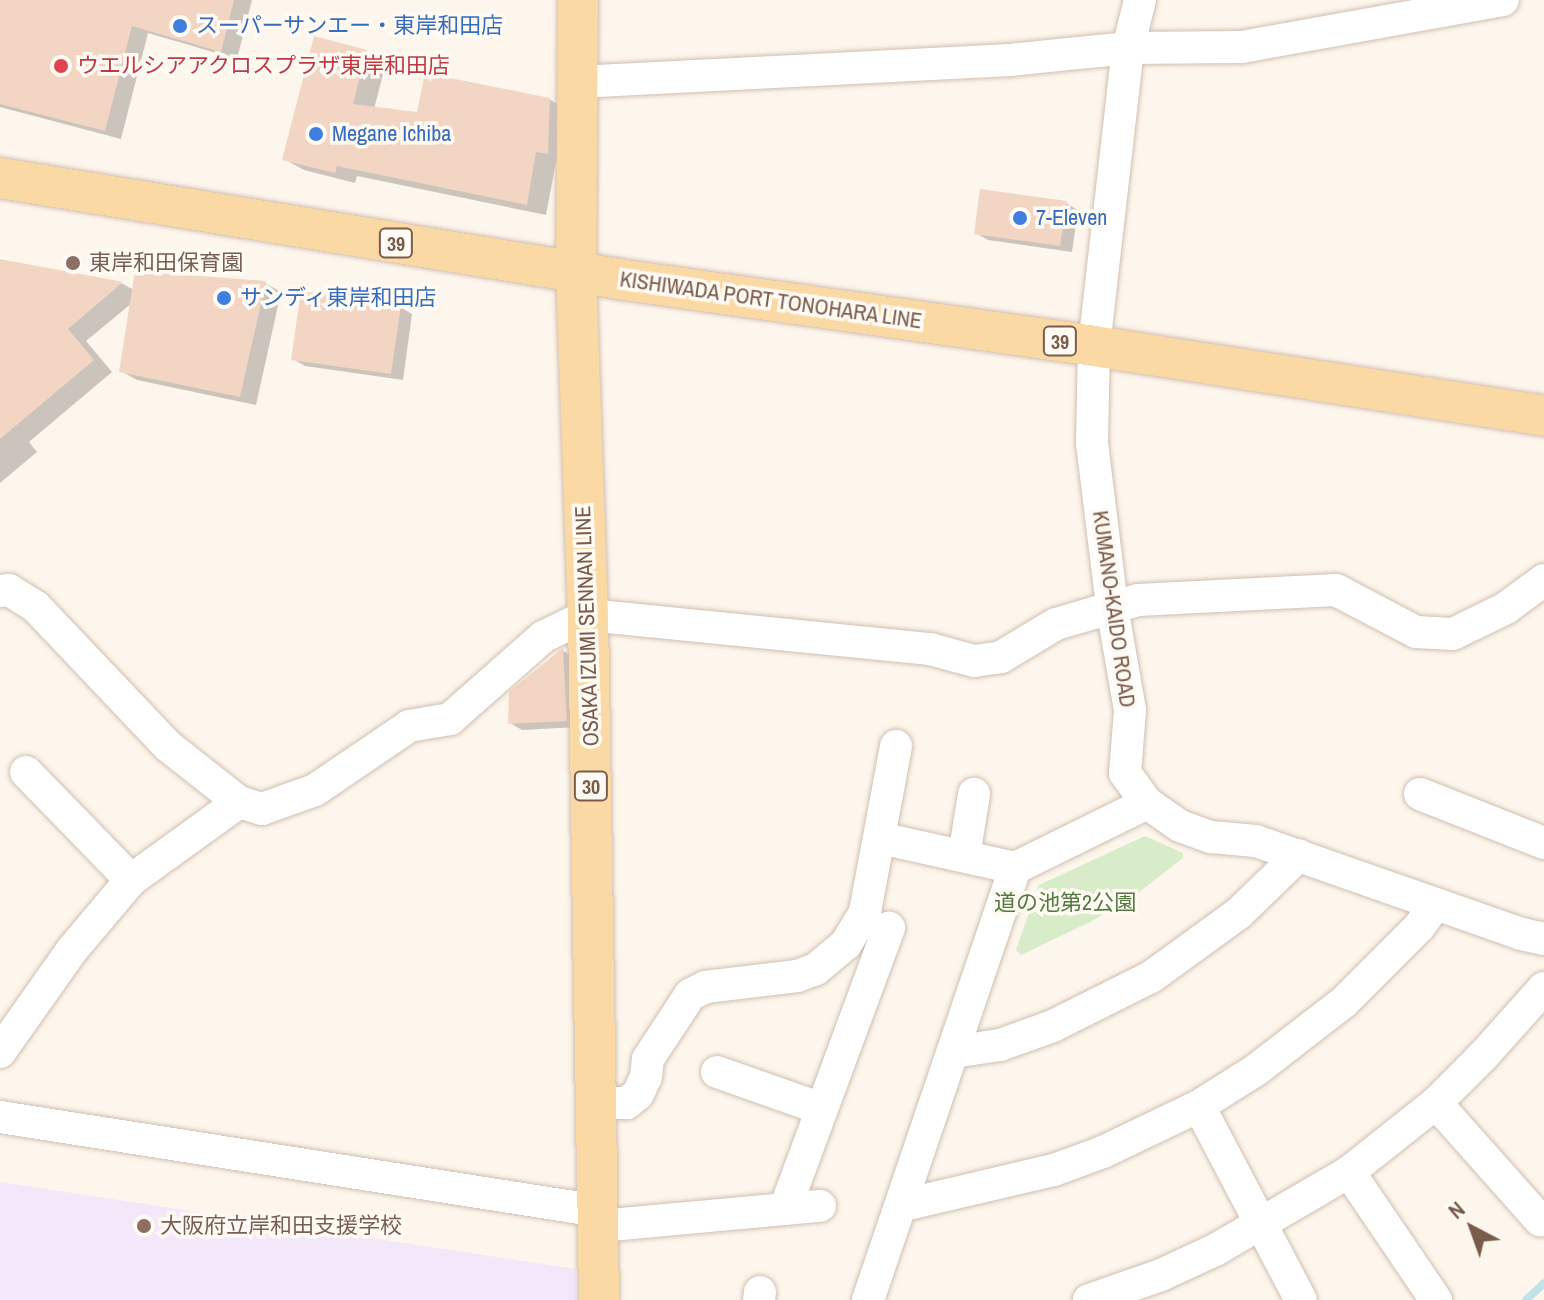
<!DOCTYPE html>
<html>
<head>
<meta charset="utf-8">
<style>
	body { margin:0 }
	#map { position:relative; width:1544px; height:1300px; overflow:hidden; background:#fdf6ec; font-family:"Archivo Narrow","Noto Sans JP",sans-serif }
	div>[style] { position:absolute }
	.education>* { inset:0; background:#f3e8fa }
	.green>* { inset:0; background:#d8ecc9 }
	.shadow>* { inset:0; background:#0003 }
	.stream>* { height:8px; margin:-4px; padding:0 4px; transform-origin:4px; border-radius:4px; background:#bfe3e8 }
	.building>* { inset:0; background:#f3d5c3 }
	.roads { filter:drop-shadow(0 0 2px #d1beb0) drop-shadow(0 0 2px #d1beb0) }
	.minor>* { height:32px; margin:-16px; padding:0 16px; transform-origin:16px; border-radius:16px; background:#fff }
	.major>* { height:40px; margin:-20px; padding:0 20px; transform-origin:20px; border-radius:20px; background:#fbd9a5 }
	.dots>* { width:22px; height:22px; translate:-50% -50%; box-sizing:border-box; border:4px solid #fffaf3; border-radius:50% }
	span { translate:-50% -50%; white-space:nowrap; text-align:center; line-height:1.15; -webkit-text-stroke:7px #fffaf3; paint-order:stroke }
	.shield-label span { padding:2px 6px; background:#fffaf3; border:2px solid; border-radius:6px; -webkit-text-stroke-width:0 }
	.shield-label { font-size:20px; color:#7a5c4d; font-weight:700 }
	.shop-label { font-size:22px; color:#366cbe }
	.left { translate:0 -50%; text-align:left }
	.health-label { font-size:22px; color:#be3a42 }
	.education-label { font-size:22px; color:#785e54 }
	.street-label { font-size:22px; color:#7a5c4d }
	.park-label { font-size:22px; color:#537a41 }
	.north { position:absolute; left:1432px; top:1188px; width:80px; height:80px; -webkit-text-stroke:6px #fffaf3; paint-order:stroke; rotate:319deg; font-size:22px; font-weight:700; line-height:32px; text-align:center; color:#7a5c4d }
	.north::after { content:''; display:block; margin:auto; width:28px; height:36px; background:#7a5c4d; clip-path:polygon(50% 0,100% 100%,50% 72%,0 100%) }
</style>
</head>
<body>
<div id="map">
	<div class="education">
		<div style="clip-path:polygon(0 1182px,576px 1269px,576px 1300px,0 1300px)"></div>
	</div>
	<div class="green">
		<div style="clip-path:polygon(1145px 836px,1183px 853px,1183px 858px,1129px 900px,1090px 922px,1021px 955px,1016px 950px,1039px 885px)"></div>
	</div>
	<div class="shadow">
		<div style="clip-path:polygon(0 0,252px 0,237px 59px,148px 33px,121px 139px,0 107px)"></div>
		<div style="clip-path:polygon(366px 52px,386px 63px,374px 109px,418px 114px,549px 99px,569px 111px,568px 164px,556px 162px,546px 215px,357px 176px,355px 183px,304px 170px,284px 159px)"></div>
		<div style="clip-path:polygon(1066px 203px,1078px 210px,1072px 252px,988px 240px,976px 233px)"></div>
		<div style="clip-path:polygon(0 260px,123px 284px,134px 290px,265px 283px,281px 292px,256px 405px,137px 380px,121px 371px,132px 303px,86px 341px,112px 372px,29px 442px,37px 452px,0 483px)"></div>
		<div style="clip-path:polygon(400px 307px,412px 314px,403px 380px,305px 366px,293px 359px)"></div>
		<div style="clip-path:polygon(563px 651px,575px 657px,578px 727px,522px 730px,510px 723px,511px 693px)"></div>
	</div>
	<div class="stream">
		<div style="left:1526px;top:1300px;width:25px;rotate:-43deg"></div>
	</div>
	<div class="building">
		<div style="clip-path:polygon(0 0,234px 0,221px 52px,132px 26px,105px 131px,0 104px)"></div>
		<div style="clip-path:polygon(314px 36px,367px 50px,353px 104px,417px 112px,425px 73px,550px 98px,548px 154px,536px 152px,527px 205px,337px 166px,335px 173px,282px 160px)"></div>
		<div style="clip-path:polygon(980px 189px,1067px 201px,1060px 246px,974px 234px)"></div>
		<div style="clip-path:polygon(0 259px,123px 282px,68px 329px,94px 360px,0 439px)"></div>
		<div style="clip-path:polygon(135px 271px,266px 281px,240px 397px,119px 372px)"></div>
		<div style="clip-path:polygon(301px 291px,401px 305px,391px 374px,291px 360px)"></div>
		<div style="clip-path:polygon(563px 648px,567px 721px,508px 724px,509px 692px)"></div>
	</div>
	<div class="roads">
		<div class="minor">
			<div style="left:1140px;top:0;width:49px;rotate:104deg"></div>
			<div style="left:1128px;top:48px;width:300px;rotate:96.5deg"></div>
			<div style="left:1094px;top:346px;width:97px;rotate:91.2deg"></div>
			<div style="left:1092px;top:443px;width:165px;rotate:83deg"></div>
			<div style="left:1112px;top:607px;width:105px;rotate:80.1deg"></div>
			<div style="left:1130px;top:710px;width:63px;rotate:94.5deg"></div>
			<div style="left:1125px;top:773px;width:37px;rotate:54deg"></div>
			<div style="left:1147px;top:803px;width:40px;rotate:34.9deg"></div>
			<div style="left:1180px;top:826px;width:33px;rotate:20deg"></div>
			<div style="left:1211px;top:837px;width:45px;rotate:5.1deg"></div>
			<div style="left:1256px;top:841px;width:281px;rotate:19.3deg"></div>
			<div style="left:1521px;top:934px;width:24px;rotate:12deg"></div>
			<div style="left:577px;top:82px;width:434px;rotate:-2.9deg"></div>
			<div style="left:1010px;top:60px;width:119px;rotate:-5.8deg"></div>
			<div style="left:1128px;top:48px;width:114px;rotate:-0.5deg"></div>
			<div style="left:1242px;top:47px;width:265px;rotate:-10.2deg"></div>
			<div style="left:0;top:591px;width:9px;rotate:-6deg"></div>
			<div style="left:9px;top:590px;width:32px;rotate:32deg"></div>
			<div style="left:36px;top:607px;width:192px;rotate:46.5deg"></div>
			<div style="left:168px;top:746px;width:90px;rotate:38.3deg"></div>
			<div style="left:239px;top:802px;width:24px;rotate:17deg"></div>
			<div style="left:262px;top:809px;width:56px;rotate:-19.7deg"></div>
			<div style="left:315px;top:790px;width:114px;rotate:-34.2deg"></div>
			<div style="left:409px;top:726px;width:42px;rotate:-9.7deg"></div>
			<div style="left:450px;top:719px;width:124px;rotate:-41.4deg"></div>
			<div style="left:543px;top:637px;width:50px;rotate:-26.1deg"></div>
			<div style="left:588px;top:615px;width:344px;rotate:5.7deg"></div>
			<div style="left:930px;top:649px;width:46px;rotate:15.3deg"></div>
			<div style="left:974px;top:661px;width:27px;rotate:-8deg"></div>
			<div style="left:1001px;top:657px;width:64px;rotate:-31deg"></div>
			<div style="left:1056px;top:624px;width:85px;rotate:-16.3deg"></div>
			<div style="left:1138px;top:600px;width:198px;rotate:-2.9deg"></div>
			<div style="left:1336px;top:590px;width:90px;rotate:27.7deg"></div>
			<div style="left:1416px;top:632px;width:37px;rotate:3deg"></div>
			<div style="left:1453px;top:634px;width:59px;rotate:-26.1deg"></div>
			<div style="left:1506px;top:608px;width:47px;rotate:-36.4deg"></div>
			<div style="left:26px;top:772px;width:151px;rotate:45.8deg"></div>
			<div style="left:1420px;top:794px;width:133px;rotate:21.6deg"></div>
			<div style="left:880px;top:838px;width:138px;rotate:12.5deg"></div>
			<div style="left:964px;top:856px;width:63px;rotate:-80.8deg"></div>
			<div style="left:0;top:1052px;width:125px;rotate:-54.8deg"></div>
			<div style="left:72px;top:950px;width:92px;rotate:-49.9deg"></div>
			<div style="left:131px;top:880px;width:133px;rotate:-35.8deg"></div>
			<div style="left:953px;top:1052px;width:48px;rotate:-8.5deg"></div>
			<div style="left:1000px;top:1045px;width:56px;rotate:-19.7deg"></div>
			<div style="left:1053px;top:1026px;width:110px;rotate:-26.6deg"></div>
			<div style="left:1151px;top:977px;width:109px;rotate:-36deg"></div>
			<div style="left:1239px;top:913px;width:83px;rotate:-44deg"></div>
			<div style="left:717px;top:1072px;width:111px;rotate:19.4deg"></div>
			<div style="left:597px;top:1103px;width:30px"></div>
			<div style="left:627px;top:1103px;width:14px;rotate:-39deg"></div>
			<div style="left:638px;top:1094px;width:19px;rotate:-65deg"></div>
			<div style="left:646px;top:1077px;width:18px;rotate:-84deg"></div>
			<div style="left:648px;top:1059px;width:77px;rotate:-56.7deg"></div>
			<div style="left:690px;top:995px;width:17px;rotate:-28deg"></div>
			<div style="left:705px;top:987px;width:93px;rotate:-6.8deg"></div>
			<div style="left:797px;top:976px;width:20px;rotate:-20deg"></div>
			<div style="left:816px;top:969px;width:39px;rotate:-40deg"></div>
			<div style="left:846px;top:944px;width:37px;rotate:-59deg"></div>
			<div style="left:865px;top:912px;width:169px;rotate:-79.4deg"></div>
			<div style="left:1436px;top:1103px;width:157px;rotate:48.4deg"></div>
			<div style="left:1199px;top:1106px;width:219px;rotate:62.3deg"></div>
			<div style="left:0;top:1117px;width:606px;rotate:8.92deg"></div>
			<div style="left:1349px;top:1172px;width:155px;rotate:55.8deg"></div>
			<div style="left:900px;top:1206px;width:158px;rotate:-13.2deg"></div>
			<div style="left:1054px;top:1170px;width:52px;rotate:-20.2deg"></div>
			<div style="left:1103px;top:1152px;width:106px;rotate:-25.6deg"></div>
			<div style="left:1199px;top:1106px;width:67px;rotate:-32.3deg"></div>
			<div style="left:1256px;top:1070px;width:111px;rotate:-37.7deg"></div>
			<div style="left:1344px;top:1002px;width:106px;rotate:-45deg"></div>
			<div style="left:1419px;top:927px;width:27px;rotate:-54deg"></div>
			<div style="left:785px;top:1209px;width:300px;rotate:-69.7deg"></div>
			<div style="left:599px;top:1226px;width:222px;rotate:-5.2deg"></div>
			<div style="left:759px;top:1300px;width:8px;rotate:-83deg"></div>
			<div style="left:868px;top:1300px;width:456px;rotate:-71.2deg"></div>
			<div style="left:1015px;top:868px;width:147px;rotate:-26.2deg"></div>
			<div style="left:1089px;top:1300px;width:76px;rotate:-19.1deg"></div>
			<div style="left:1161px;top:1275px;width:60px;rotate:-24.8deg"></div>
			<div style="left:1215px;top:1250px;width:155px;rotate:-30.2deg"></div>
			<div style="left:1349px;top:1172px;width:111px;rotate:-38.4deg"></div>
			<div style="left:1436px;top:1103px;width:68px;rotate:-45deg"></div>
			<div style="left:1484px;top:1055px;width:90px;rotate:-48.2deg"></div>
		</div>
		<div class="major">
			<div style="left:578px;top:0;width:272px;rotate:90.4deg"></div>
			<div style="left:576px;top:272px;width:343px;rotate:88deg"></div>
			<div style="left:588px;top:615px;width:685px;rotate:89.08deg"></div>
			<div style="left:0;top:178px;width:633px;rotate:9.27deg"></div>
			<div style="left:625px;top:280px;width:474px;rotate:8deg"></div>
			<div style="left:1094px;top:346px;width:455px;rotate:8.8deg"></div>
		</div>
	</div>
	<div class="dots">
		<div style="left:180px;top:26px;background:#3f7fe0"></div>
		<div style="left:61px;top:66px;background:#e0444e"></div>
		<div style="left:316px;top:134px;background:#3f7fe0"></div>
		<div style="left:1020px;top:218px;background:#3f7fe0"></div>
		<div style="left:73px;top:263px;background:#8d6e63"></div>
		<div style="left:224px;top:298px;background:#3f7fe0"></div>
		<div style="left:144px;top:1226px;background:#8d6e63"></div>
	</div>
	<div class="shield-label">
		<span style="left:396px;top:243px">39</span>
		<span style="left:1060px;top:341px">39</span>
		<span style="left:591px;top:786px">30</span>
	</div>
	<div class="shop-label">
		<span class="left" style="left:196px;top:26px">スーパーサンエー・東岸和田店</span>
		<span class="left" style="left:332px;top:134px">Megane Ichiba</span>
		<span class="left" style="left:1036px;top:218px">7-Eleven</span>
		<span class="left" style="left:240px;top:298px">サンディ東岸和田店</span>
	</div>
	<div class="health-label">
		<span class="left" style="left:77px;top:66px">ウエルシアアクロスプラザ東岸和田店</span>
	</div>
	<div class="education-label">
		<span class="left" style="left:89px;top:263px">東岸和田保育園</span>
		<span class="left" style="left:160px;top:1226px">大阪府立岸和田支援学校</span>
	</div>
	<div class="street-label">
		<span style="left:771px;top:300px;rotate:8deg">KISHIWADA PORT TONOHARA LINE</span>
		<span style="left:1114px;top:609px;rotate:82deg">KUMANO-KAIDO ROAD</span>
		<span style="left:587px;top:626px;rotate:-92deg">OSAKA IZUMI SENNAN LINE</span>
	</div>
	<div class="park-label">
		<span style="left:1065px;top:903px">道の池第2公園</span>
	</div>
	<div class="north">N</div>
</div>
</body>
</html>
